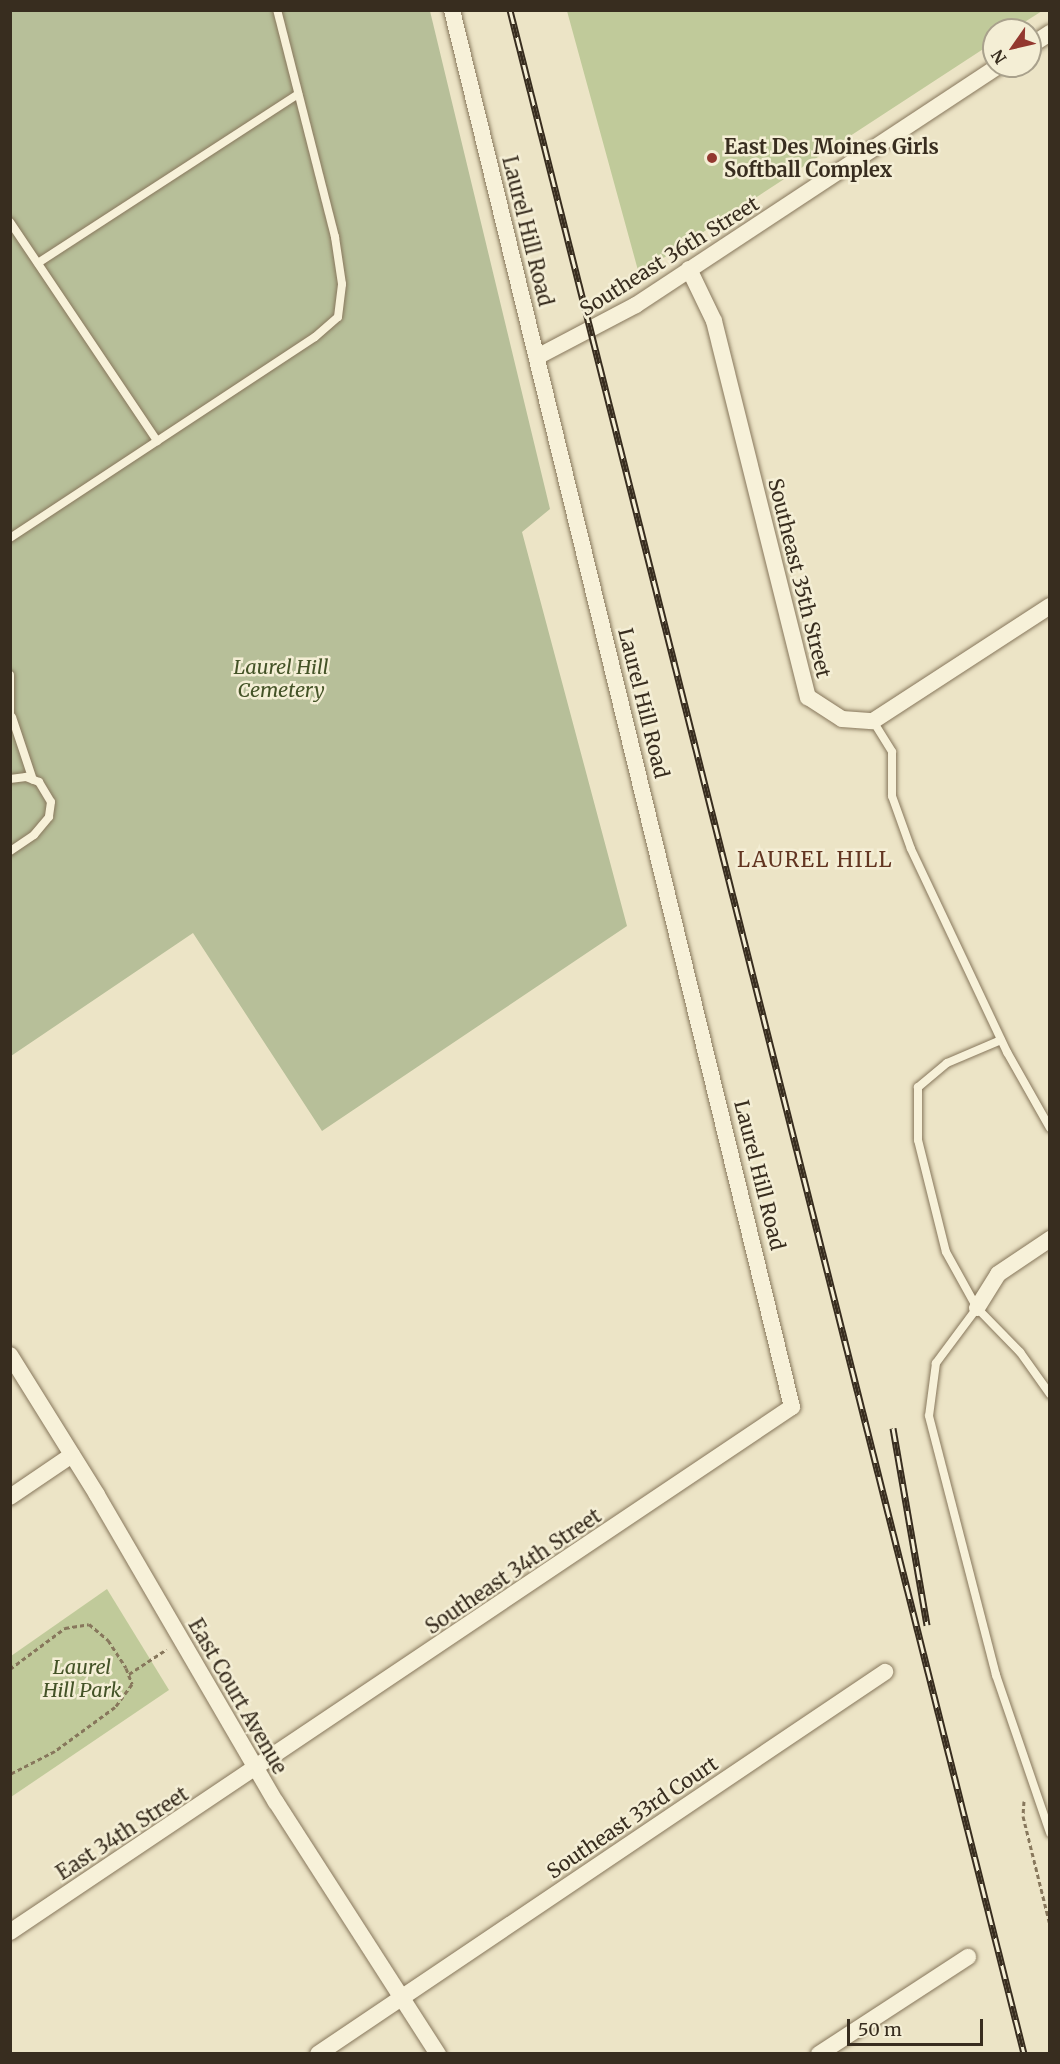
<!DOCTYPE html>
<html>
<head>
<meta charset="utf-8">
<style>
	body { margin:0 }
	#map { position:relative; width:1060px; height:2064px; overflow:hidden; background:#ece4c6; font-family:Merriweather,serif }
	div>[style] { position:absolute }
	.green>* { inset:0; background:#c0ca9a }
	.cemetery>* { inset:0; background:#b7bf99 }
	.path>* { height:3px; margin-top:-1.5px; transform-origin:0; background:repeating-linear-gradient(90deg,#87775c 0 4.5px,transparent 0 7.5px) }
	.roads { filter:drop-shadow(0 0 2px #87775c) drop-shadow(0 0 2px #87775c) }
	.lane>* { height:8px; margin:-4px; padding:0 4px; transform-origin:4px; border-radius:4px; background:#f7f1d9 }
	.street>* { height:16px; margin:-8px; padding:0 8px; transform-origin:8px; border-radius:8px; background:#f7f1d9 }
	.rail>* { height:7px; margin-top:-3.5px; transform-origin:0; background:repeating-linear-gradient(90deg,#f4eed5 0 14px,#382d1f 0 28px); box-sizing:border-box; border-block:2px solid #382d1f }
	.dots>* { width:16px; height:16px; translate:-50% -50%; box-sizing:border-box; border:3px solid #f4eed5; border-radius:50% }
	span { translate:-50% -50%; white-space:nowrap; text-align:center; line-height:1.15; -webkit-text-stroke:5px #f4eed5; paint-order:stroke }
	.poi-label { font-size:20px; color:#382d1f; font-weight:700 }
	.left { translate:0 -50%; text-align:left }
	.street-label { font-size:20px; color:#382d1f }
	.park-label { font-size:20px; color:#445327; font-style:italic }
	.neighbourhood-label { font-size:21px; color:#623521; letter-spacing:1.5px }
	.frame { position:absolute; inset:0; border:12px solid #382d1f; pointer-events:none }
	.north { position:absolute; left:982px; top:18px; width:60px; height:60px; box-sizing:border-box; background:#f4eed5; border:2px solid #a9a18c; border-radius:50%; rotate:236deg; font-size:16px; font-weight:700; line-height:24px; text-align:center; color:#382d1f }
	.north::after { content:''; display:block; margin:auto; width:21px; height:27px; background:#93382f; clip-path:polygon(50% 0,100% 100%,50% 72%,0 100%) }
	.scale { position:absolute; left:847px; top:2019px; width:136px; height:27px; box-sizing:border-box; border:3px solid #382d1f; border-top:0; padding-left:8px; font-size:18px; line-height:21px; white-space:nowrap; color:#382d1f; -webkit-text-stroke:4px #f4eed5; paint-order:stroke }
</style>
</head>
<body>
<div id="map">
	<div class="green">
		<div style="clip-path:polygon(567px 11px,567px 10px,1042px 11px,1012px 30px,994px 30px,994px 42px,639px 274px)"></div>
		<div style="clip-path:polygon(107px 1589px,169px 1690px,11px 1797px,11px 1656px)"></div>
	</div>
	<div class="cemetery">
		<div style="clip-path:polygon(11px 11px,430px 11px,550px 509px,522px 532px,627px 926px,322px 1131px,193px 933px,11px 1056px)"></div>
	</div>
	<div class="path">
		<div style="left:10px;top:1669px;width:69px;rotate:-36.7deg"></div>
		<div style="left:65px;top:1628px;width:24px;rotate:-9deg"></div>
		<div style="left:89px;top:1624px;width:25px;rotate:40deg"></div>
		<div style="left:108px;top:1640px;width:33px;rotate:57deg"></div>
		<div style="left:126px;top:1668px;width:17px;rotate:69deg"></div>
		<div style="left:132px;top:1684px;width:29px;rotate:126deg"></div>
		<div style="left:115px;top:1707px;width:74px;rotate:143.7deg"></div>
		<div style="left:55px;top:1751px;width:51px;rotate:152.9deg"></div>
		<div style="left:129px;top:1674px;width:45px;rotate:-33.3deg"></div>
		<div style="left:1024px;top:1801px;width:15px;rotate:94deg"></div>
		<div style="left:1023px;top:1816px;width:112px;rotate:76.1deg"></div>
	</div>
	<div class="roads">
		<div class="lane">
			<div style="left:10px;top:222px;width:264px;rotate:56.1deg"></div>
			<div style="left:38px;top:263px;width:310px;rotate:-33deg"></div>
			<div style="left:10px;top:538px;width:365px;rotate:-33.4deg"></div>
			<div style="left:315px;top:337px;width:30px;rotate:-41deg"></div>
			<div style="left:338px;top:317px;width:33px;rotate:-83deg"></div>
			<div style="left:342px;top:284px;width:48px;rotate:-98.5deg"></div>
			<div style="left:335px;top:237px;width:234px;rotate:-104.3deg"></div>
			<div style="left:10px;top:675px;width:44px;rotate:90deg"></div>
			<div style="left:12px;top:717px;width:66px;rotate:71.6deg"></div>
			<div style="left:873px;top:721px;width:36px;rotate:58deg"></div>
			<div style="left:892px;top:752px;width:44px;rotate:90deg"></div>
			<div style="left:892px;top:796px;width:56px;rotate:70.3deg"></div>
			<div style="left:911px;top:849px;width:225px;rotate:64.7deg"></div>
			<div style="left:1007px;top:1052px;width:87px;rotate:60.5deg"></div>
			<div style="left:10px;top:779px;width:16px;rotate:-7deg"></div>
			<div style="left:26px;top:777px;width:14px;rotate:21deg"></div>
			<div style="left:39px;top:782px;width:23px;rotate:59deg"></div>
			<div style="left:51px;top:802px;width:15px;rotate:98deg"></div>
			<div style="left:49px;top:817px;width:23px;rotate:130deg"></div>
			<div style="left:34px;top:835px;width:29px;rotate:146deg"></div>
			<div style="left:1001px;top:1040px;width:59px;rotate:156.9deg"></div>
			<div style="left:947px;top:1063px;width:38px;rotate:140deg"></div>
			<div style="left:918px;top:1087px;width:53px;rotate:90deg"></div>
			<div style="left:918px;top:1140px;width:115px;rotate:76deg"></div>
			<div style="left:946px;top:1252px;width:64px;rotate:61deg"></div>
			<div style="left:977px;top:1308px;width:62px;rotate:45.7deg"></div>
			<div style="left:1020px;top:1352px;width:52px;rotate:54.5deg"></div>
			<div style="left:977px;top:1308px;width:69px;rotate:126.7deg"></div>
			<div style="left:936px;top:1363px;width:53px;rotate:97.5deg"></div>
			<div style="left:929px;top:1416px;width:268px;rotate:75.5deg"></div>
			<div style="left:996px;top:1675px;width:167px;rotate:71.1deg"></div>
		</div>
		<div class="street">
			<div style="left:1030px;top:46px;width:24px;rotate:-33deg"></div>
			<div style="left:689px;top:269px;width:58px;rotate:64.3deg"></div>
			<div style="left:714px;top:321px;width:388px;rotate:76deg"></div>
			<div style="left:808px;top:697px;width:40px;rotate:32.9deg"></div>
			<div style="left:842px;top:719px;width:31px;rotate:4deg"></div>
			<div style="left:873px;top:721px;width:211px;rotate:-33deg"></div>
			<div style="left:537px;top:357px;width:112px;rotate:-27.7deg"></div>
			<div style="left:636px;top:305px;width:435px;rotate:-33.4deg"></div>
			<div style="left:977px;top:1308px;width:40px;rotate:-58deg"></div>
			<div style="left:998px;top:1274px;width:63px;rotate:-33.9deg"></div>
			<div style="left:10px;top:1355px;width:165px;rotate:58.1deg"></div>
			<div style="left:97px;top:1495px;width:355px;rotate:59.8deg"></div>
			<div style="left:276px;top:1802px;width:300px;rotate:57.3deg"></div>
			<div style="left:10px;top:1497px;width:75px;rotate:-34.1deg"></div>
			<div style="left:10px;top:1932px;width:942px;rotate:-33.88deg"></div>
			<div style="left:792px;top:1407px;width:1438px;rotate:-103.68deg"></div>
			<div style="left:318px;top:2054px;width:684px;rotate:-33.97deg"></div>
			<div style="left:819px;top:2054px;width:178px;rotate:-33.1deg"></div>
		</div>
	</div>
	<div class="rail">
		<div style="left:510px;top:10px;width:2108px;rotate:75.88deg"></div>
		<div style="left:893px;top:1428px;width:200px;rotate:80.2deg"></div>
	</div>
	<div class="dots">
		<div style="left:712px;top:158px;background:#93382f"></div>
	</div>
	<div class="poi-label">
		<span class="left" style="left:724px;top:158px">East Des Moines Girls<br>Softball Complex</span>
	</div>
	<div class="street-label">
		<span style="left:528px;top:231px;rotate:76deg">Laurel Hill Road</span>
		<span style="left:669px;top:256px;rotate:-32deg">Southeast 36th Street</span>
		<span style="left:800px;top:578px;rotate:76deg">Southeast 35th Street</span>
		<span style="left:644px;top:703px;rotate:76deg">Laurel Hill Road</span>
		<span style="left:760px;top:1175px;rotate:76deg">Laurel Hill Road</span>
		<span style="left:513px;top:1571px;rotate:-34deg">Southeast 34th Street</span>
		<span style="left:238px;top:1696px;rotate:60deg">East Court Avenue</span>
		<span style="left:632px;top:1817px;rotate:-34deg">Southeast 33rd Court</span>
		<span style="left:122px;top:1833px;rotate:-33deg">East 34th Street</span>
	</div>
	<div class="park-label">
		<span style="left:281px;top:678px">Laurel Hill<br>Cemetery</span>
		<span style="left:82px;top:1678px">Laurel<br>Hill Park</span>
	</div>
	<div class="neighbourhood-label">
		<span style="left:815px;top:860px">LAUREL HILL</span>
	</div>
	<div class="frame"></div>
	<div class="north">N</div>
	<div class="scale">50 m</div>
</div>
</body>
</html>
